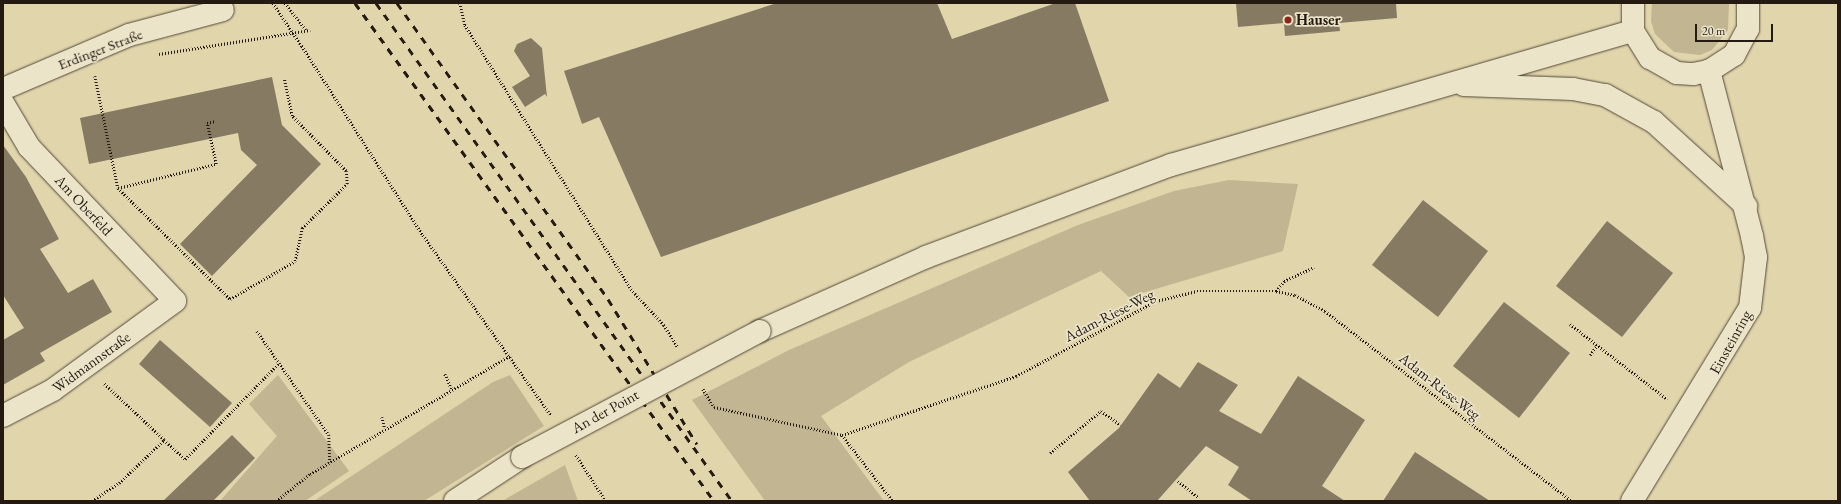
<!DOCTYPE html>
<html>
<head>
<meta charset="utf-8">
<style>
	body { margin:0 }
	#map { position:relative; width:1841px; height:504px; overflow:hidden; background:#e1d5ac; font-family:"EB Garamond",serif }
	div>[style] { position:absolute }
	.green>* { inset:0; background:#c1b592 }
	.building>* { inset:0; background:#867b62 }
	.path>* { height:2.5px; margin-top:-1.25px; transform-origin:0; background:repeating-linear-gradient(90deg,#241a12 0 1px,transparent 0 3px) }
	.roads { filter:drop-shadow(0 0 1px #534938) drop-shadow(0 0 1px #534938) }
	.minor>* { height:22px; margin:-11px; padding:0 11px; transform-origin:11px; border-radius:11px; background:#ece4c9 }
	.tertiary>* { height:22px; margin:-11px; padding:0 11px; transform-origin:11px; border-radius:11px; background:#ece4c9 }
	.rail>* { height:3px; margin-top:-1.5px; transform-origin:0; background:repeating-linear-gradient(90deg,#241a12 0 7px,transparent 0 14px) }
	.path-bridge>* { height:2.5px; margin-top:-1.25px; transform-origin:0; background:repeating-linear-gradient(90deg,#241a12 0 1px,transparent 0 3px) }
	.bridges { filter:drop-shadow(0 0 1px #534938) drop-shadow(0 0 1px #534938) }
	.tertiary-bridge>* { height:22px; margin:-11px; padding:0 11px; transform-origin:11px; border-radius:11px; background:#ece4c9 }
	.dots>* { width:11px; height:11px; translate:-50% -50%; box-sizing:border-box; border:2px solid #ece4c9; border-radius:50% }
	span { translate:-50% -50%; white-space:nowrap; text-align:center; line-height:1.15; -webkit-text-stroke:3.5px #ece4c9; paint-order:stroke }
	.poi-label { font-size:15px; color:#241a12; font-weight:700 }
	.left { translate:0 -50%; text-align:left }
	.street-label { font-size:15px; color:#241a12 }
	.frame { position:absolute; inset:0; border:4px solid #241a12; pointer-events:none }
	.scale { position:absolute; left:1695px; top:24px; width:78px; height:18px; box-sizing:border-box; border:2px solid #241a12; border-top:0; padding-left:5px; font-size:12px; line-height:14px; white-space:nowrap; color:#241a12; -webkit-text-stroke:3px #ece4c9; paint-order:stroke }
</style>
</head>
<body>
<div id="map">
	<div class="green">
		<div style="clip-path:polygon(1652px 3px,1729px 3px,1728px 30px,1712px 50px,1700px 55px,1674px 52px,1655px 34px,1651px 21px)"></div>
		<div style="clip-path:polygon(1229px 180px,1298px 184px,1283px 251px,1129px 297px,1101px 271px,909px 362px,821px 416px,884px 501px,765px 501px,692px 400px,789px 350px,1078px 225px,1174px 191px)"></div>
		<div style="clip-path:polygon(278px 375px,349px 471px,305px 501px,220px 501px,277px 436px,249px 404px)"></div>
		<div style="clip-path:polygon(510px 375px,544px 426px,424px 501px,314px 501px,493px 382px)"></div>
		<div style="clip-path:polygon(565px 465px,578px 501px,502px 501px)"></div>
	</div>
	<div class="building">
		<div style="clip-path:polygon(777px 3px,937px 3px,952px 39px,1056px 3px,1075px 3px,1109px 101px,661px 257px,599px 117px,582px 124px,564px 71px)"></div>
		<div style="clip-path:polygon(1236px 3px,1396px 3px,1397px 18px,1339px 23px,1340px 31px,1285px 36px,1284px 23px,1238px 27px)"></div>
		<div style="clip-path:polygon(531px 38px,542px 48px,547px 97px,545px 94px,525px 107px,512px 87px,530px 76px,514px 51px,517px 44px)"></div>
		<div style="clip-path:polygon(272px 77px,282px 125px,321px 164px,212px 276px,180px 244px,257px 165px,241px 150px,238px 133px,89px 164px,80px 118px)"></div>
		<div style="clip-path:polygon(3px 145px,26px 177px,59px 239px,40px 249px,68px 293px,93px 279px,112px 312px,40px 353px,45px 361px,3px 385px,3px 340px,24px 328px,3px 295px)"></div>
		<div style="clip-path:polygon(1423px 200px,1488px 251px,1438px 317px,1372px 265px)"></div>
		<div style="clip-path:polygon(1607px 221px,1673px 273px,1622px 337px,1556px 286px)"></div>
		<div style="clip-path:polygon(1504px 302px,1570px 353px,1519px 418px,1453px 366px)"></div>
		<div style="clip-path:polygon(160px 340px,232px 403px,210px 427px,139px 364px)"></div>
		<div style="clip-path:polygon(1198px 362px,1238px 385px,1219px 411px,1261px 434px,1298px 376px,1365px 420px,1322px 486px,1345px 501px,1252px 501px,1228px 485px,1239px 467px,1206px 446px,1157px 501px,1090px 501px,1068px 472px,1119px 428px,1158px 373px,1180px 388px)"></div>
		<div style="clip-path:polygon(232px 435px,255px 458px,220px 494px,213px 501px,163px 501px)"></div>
		<div style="clip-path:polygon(1415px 452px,1490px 501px,1383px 501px)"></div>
	</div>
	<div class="path">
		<div style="left:273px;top:3px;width:18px;rotate:56deg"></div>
		<div style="left:285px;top:3px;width:34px;rotate:52deg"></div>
		<div style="left:460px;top:3px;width:23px;rotate:77deg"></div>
		<div style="left:465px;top:25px;width:312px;rotate:57.8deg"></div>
		<div style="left:631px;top:289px;width:49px;rotate:47.5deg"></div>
		<div style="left:664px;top:325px;width:26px;rotate:58deg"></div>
		<div style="left:469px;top:3px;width:1px"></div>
		<div style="left:302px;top:46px;width:224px;rotate:57.4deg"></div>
		<div style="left:423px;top:235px;width:221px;rotate:54.6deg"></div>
		<div style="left:159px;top:54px;width:153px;rotate:-9deg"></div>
		<div style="left:95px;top:76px;width:114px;rotate:78.4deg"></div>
		<div style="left:118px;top:188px;width:158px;rotate:44.7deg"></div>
		<div style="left:230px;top:299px;width:75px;rotate:-30.3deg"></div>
		<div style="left:295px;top:261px;width:34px;rotate:-78deg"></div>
		<div style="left:302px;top:228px;width:63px;rotate:-44.4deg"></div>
		<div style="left:347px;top:184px;width:13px;rotate:-94deg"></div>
		<div style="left:346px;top:171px;width:77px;rotate:-134.5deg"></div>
		<div style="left:292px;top:116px;width:38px;rotate:-102deg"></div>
		<div style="left:118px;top:188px;width:101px;rotate:-13.8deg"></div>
		<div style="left:216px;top:164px;width:42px;rotate:-102.4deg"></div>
		<div style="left:207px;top:123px;width:9px;rotate:-13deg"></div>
		<div style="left:1276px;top:291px;width:13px;rotate:-51deg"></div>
		<div style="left:1284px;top:281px;width:33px;rotate:-25deg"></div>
		<div style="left:1570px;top:324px;width:123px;rotate:37.7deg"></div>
		<div style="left:257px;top:331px;width:126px;rotate:55.3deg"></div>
		<div style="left:329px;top:435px;width:27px;rotate:88deg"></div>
		<div style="left:1590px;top:355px;width:12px;rotate:-55deg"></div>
		<div style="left:445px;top:374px;width:17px;rotate:66deg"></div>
		<div style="left:703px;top:389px;width:21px;rotate:59deg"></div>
		<div style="left:714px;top:407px;width:131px;rotate:12.3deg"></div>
		<div style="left:842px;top:435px;width:83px;rotate:52.3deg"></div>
		<div style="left:382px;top:417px;width:12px;rotate:76deg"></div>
		<div style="left:842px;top:435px;width:184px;rotate:-18.7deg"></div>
		<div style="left:1016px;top:376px;width:159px;rotate:-28.2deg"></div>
		<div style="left:1156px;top:301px;width:42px;rotate:-13.7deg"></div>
		<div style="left:1197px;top:291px;width:79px"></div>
		<div style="left:1276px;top:291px;width:19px;rotate:12deg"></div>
		<div style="left:1295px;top:295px;width:34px;rotate:28deg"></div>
		<div style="left:1325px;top:311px;width:312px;rotate:37.6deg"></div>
		<div style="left:164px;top:440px;width:28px;rotate:42deg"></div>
		<div style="left:185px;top:459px;width:134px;rotate:-45.6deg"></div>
		<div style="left:1050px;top:453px;width:66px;rotate:-39.5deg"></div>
		<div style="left:1101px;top:411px;width:24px;rotate:35deg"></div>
		<div style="left:576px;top:455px;width:55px;rotate:56.9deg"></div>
		<div style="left:1178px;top:481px;width:27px;rotate:39deg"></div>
		<div style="left:92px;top:501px;width:32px;rotate:-34deg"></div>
		<div style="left:119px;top:483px;width:62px;rotate:-43.7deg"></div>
		<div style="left:164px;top:440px;width:83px;rotate:-136.9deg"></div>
		<div style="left:276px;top:501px;width:43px;rotate:-38.5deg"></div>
		<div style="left:310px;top:474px;width:234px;rotate:-30.6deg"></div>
	</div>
	<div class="roads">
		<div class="minor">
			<div style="left:3px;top:89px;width:137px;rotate:-23.2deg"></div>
			<div style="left:129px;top:35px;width:97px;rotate:-14.9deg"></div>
			<div style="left:3px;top:103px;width:51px;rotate:59.4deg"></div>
			<div style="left:29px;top:147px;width:212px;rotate:46.5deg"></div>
			<div style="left:175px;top:301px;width:151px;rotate:143.9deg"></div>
			<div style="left:53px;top:390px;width:56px;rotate:152.5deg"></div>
			<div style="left:1632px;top:501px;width:226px;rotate:-58.6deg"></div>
			<div style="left:1750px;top:308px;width:51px;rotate:-83.3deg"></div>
			<div style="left:1756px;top:257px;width:21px;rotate:-101deg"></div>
			<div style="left:1752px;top:236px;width:171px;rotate:-104.6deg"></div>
		</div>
		<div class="tertiary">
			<div style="left:1633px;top:3px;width:28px;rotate:90deg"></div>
			<div style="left:1633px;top:31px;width:32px;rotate:58deg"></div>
			<div style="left:1650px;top:58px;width:31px;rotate:29deg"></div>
			<div style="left:1677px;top:73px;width:16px;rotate:4deg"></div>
			<div style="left:1693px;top:74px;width:16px;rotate:-11deg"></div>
			<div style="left:1709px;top:71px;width:30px;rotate:-33deg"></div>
			<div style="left:1734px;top:55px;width:30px;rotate:-62deg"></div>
			<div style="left:1748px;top:29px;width:26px;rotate:-90deg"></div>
			<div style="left:1464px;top:85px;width:109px;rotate:2.1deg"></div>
			<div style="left:1573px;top:89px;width:33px;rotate:11deg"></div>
			<div style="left:1605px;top:95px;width:56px;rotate:28.9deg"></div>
			<div style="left:1654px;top:122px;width:125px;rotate:42.4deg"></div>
			<div style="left:760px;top:331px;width:182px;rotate:-24deg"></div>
			<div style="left:926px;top:257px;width:262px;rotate:-20.6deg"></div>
			<div style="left:1171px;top:165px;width:481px;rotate:-16.2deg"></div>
			<div style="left:455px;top:501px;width:80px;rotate:-33.3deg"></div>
		</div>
	</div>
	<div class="rail">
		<div style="left:355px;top:3px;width:614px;rotate:54.21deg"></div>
		<div style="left:376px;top:3px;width:612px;rotate:54.44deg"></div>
		<div style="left:397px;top:3px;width:364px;rotate:54.5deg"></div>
		<div style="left:608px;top:299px;width:170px;rotate:58.5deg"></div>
	</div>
	<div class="path-bridge">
		<div style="left:283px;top:18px;width:34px;rotate:56deg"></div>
	</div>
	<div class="bridges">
		<div class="tertiary-bridge">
			<div style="left:522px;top:457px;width:269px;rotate:-27.9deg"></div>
		</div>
	</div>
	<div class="dots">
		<div style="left:1288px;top:20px;background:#8f2418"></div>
	</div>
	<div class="poi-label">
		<span class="left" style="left:1296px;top:20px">Hauser</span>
	</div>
	<div class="street-label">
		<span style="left:100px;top:49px;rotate:-21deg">Erdinger Straße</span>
		<span style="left:84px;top:205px;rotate:47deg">Am Oberfeld</span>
		<span style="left:1109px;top:315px;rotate:-27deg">Adam-Riese-Weg</span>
		<span style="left:1730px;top:342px;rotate:-61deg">Einsteinring</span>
		<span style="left:91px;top:362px;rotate:-36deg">Widmannstraße</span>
		<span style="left:1440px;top:386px;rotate:38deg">Adam-Riese-Weg</span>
		<span style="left:605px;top:411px;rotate:-29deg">An der Point</span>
	</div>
	<div class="frame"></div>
	<div class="scale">20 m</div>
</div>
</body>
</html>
